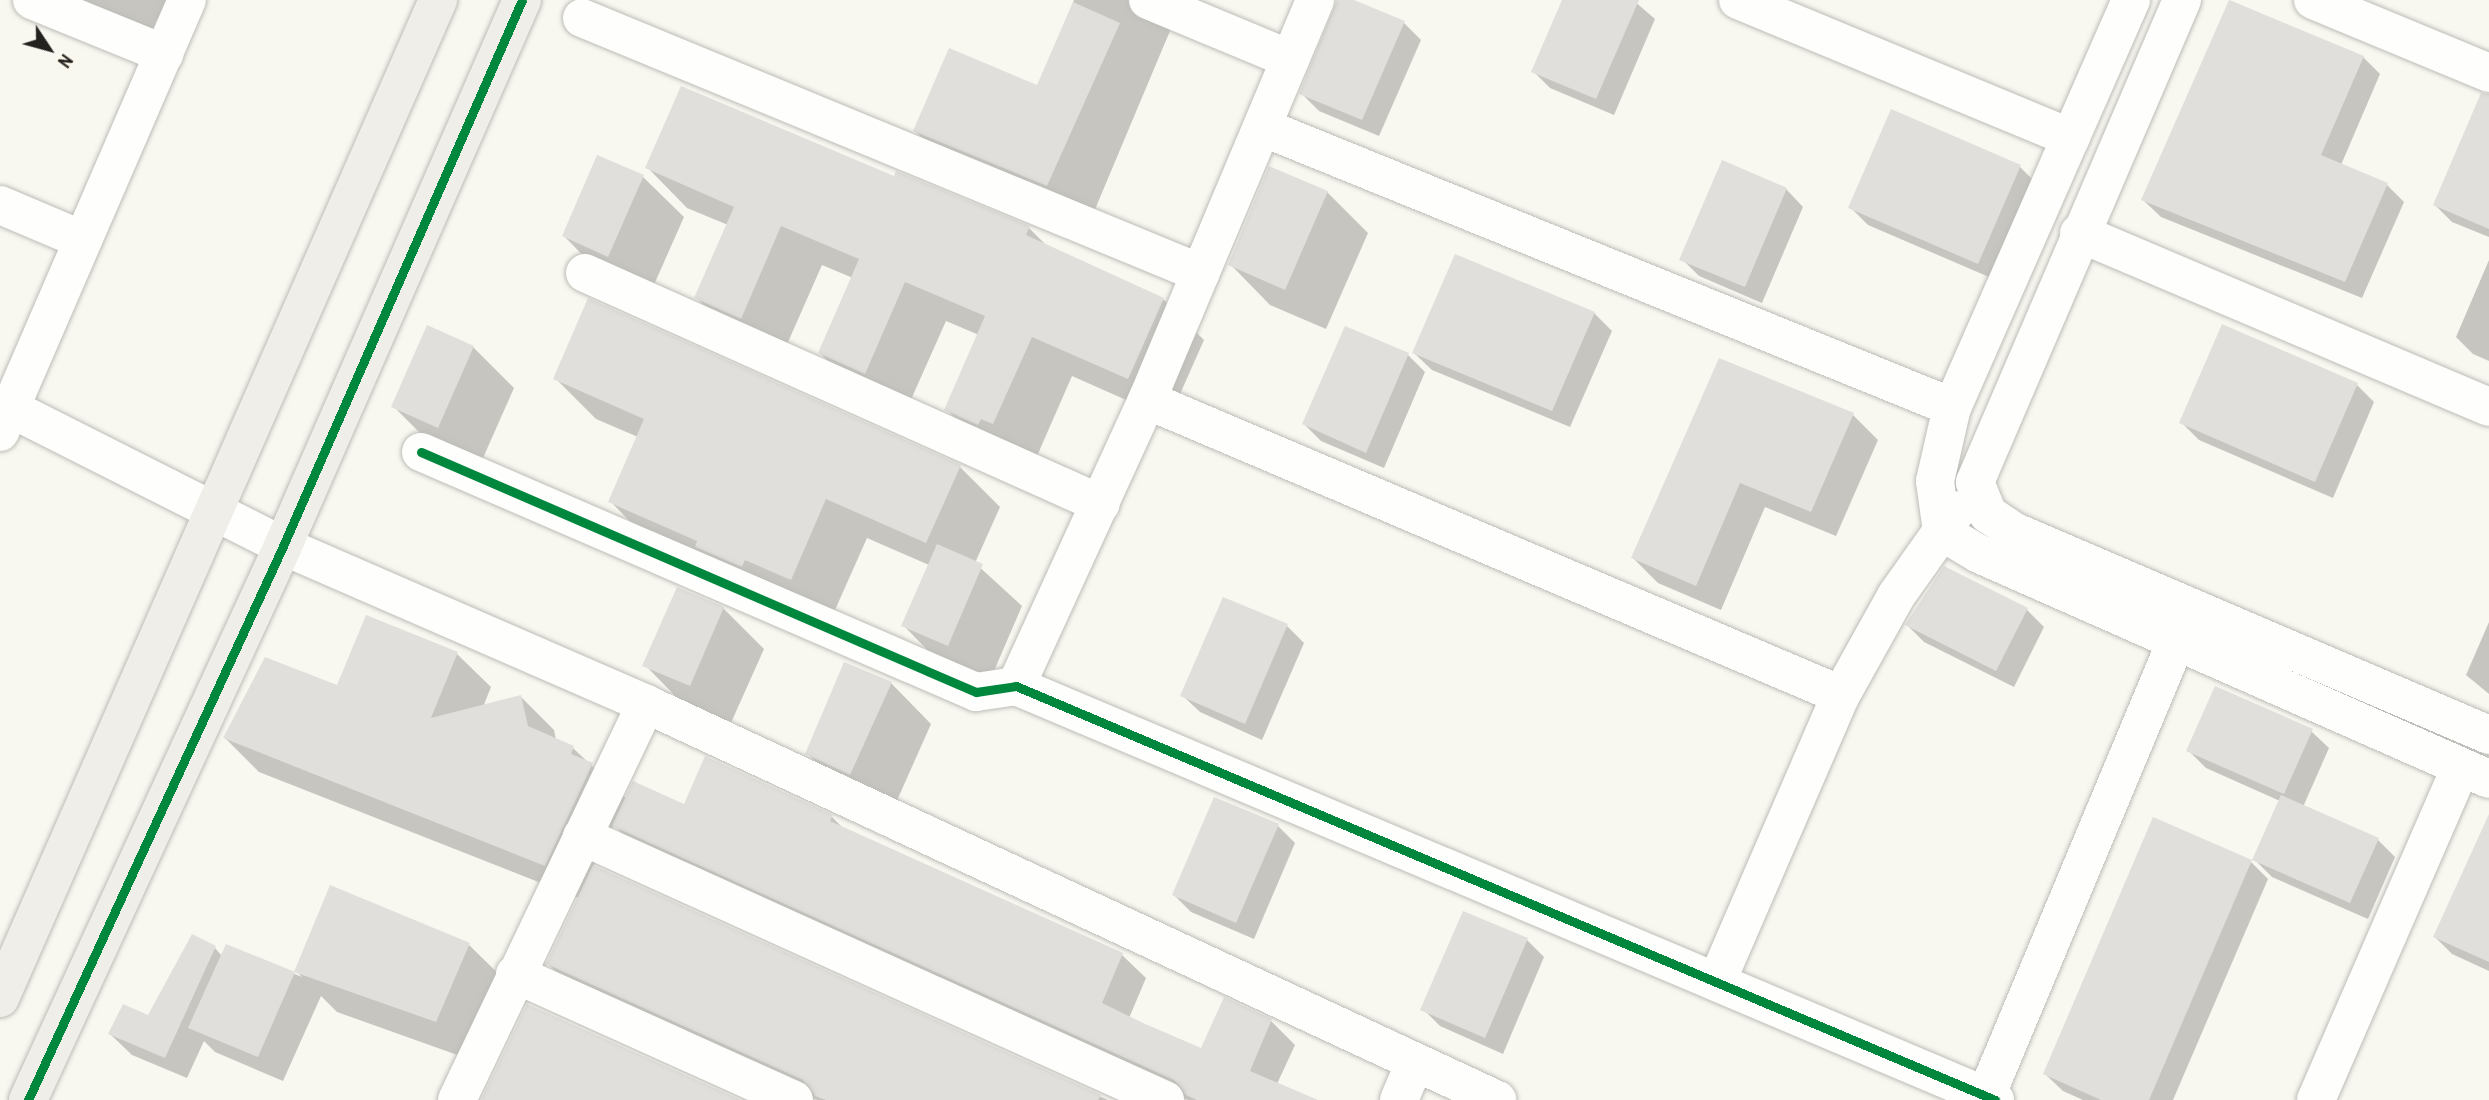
<!DOCTYPE html>
<html>
<head>
<meta charset="utf-8">
<style>
	body { margin:0 }
	#map { position:relative; width:2489px; height:1100px; overflow:hidden; background:#f8f7f0; font-family:"Archivo Narrow",sans-serif }
	div>[style] { position:absolute }
	.shadow>* { inset:0; background:#0003 }
	.building>* { inset:0; background:#e0dfdb }
	.roads { filter:drop-shadow(0 0 2px #bdbcb7) drop-shadow(0 0 2px #bdbcb7) }
	.street>* { height:38px; margin:-19px; padding:0 19px; transform-origin:19px; border-radius:19px; background:#fefefd }
	.secondary>* { height:38px; margin:-19px; padding:0 19px; transform-origin:19px; border-radius:19px; background:#f0eee9 }
	.cycleway>* { height:9px; margin:-4.5px; padding:0 4.5px; transform-origin:4.5px; border-radius:4.5px; background:#00873e }
	span { translate:-50% -50%; white-space:nowrap; text-align:center; line-height:1.15; -webkit-text-stroke:6px #fcf8ed; paint-order:stroke }
	.north { position:absolute; left:14px; top:14px; width:70px; height:70px; -webkit-text-stroke:5px #fcf8ed; paint-order:stroke; rotate:126deg; font-size:19px; font-weight:700; line-height:28px; text-align:center; color:#23221e }
	.north::after { content:''; display:block; margin:auto; width:24px; height:32px; background:#23221e; clip-path:polygon(50% 0,100% 100%,50% 72%,0 100%) }
</style>
</head>
<body>
<div id="map">
	<div class="shadow">
		<div style="clip-path:polygon(74px 0,166px 0,145px 45px)"></div>
		<div style="clip-path:polygon(1074px 0,1183px 0,1088px 226px,956px 171px,915px 131px,1038px 88px)"></div>
		<div style="clip-path:polygon(1339px 0,1404px 23px,1421px 40px,1379px 136px,1319px 111px,1301px 93px)"></div>
		<div style="clip-path:polygon(1564px 0,1633px 0,1655px 19px,1614px 115px,1550px 88px,1533px 71px)"></div>
		<div style="clip-path:polygon(2231px 1px,2363px 57px,2380px 74px,2341px 165px,2387px 185px,2404px 202px,2362px 298px,2161px 217px,2143px 200px)"></div>
		<div style="clip-path:polygon(2489px 113px,2489px 237px,2452px 222px,2435px 205px)"></div>
		<div style="clip-path:polygon(598px 157px,643px 177px,684px 217px,649px 296px,604px 277px,564px 236px)"></div>
		<div style="clip-path:polygon(647px 167px,894px 179px,1029px 228px,1048px 247px,1163px 299px,1204px 340px,1169px 419px,1072px 376px,1034px 463px,987px 450px,946px 409px,979px 335px,946px 321px,905px 413px,861px 393px,820px 353px,853px 278px,822px 265px,781px 358px,736px 338px,696px 297px,728px 225px,687px 208px)"></div>
		<div style="clip-path:polygon(2020px 167px,2037px 184px,1996px 280px,1868px 225px,1850px 207px)"></div>
		<div style="clip-path:polygon(1786px 189px,1803px 207px,1762px 303px,1699px 276px,1682px 259px)"></div>
		<div style="clip-path:polygon(1327px 192px,1368px 233px,1326px 329px,1270px 305px,1230px 264px)"></div>
		<div style="clip-path:polygon(1456px 257px,1594px 313px,1612px 331px,1570px 427px,1432px 370px,1414px 353px)"></div>
		<div style="clip-path:polygon(2489px 260px,2489px 361px,2473px 354px,2456px 337px)"></div>
		<div style="clip-path:polygon(473px 347px,514px 388px,479px 467px,434px 447px,394px 407px)"></div>
		<div style="clip-path:polygon(1408px 355px,1425px 372px,1384px 468px,1321px 441px,1304px 424px)"></div>
		<div style="clip-path:polygon(1720px 360px,1853px 415px,1878px 440px,1836px 536px,1765px 507px,1721px 610px,1658px 583px,1633px 558px)"></div>
		<div style="clip-path:polygon(555px 378px,960px 467px,1000px 507px,975px 563px,1022px 606px,988px 685px,943px 666px,903px 625px,929px 565px,867px 538px,831px 619px,650px 542px,610px 501px,638px 437px,596px 419px)"></div>
		<div style="clip-path:polygon(2357px 385px,2374px 402px,2333px 498px,2199px 440px,2182px 423px)"></div>
		<div style="clip-path:polygon(1945px 568px,2027px 610px,2044px 627px,2014px 687px,1924px 642px,1907px 625px)"></div>
		<div style="clip-path:polygon(723px 608px,764px 649px,730px 725px,685px 706px,645px 665px)"></div>
		<div style="clip-path:polygon(367px 618px,457px 654px,491px 687px,483px 707px,521px 697px,554px 730px,556px 740px,573px 748px,627px 799px,832px 817px,844px 829px,1122px 955px,1146px 978px,1129px 1018px,1202px 1050px,1271px 1021px,1295px 1045px,1277px 1084px,1306px 1100px,1188px 1100px,638px 849px,614px 825px,593px 867px,1108px 1100px,817px 1100px,572px 987px,548px 964px,579px 898px,259px 772px,225px 738px,338px 687px)"></div>
		<div style="clip-path:polygon(2489px 622px,2489px 694px,2466px 675px)"></div>
		<div style="clip-path:polygon(1287px 626px,1304px 643px,1262px 740px,1200px 712px,1182px 695px)"></div>
		<div style="clip-path:polygon(891px 683px,931px 724px,891px 814px,847px 794px,807px 753px)"></div>
		<div style="clip-path:polygon(2311px 731px,2329px 748px,2303px 807px,2378px 840px,2395px 857px,2368px 919px,2272px 877px,2254px 859px,2280px 801px,2206px 768px,2188px 750px)"></div>
		<div style="clip-path:polygon(2489px 818px,2489px 971px,2452px 954px,2435px 937px)"></div>
		<div style="clip-path:polygon(1278px 826px,1295px 843px,1254px 939px,1191px 912px,1174px 895px)"></div>
		<div style="clip-path:polygon(2251px 862px,2268px 879px,2173px 1100px,2083px 1100px,2063px 1091px,2045px 1074px)"></div>
		<div style="clip-path:polygon(330px 887px,469px 945px,510px 985px,477px 1062px,337px 1012px,321px 996px,283px 1081px,215px 1052px,204px 1041px,187px 1078px,132px 1055px,110px 1034px,149px 1018px,215px 948px,222px 956px,227px 946px,302px 977px,296px 971px)"></div>
		<div style="clip-path:polygon(1527px 940px,1544px 957px,1503px 1054px,1440px 1026px,1423px 1009px)"></div>
	</div>
	<div class="building">
		<div style="clip-path:polygon(1337px 0,1354px 0,1405px 21px,1362px 120px,1299px 94px)"></div>
		<div style="clip-path:polygon(1562px 0,1639px 0,1596px 99px,1531px 72px)"></div>
		<div style="clip-path:polygon(2229px 0,2364px 56px,2321px 155px,2388px 183px,2345px 282px,2141px 200px)"></div>
		<div style="clip-path:polygon(1073px 2px,1120px 23px,1047px 186px,913px 131px,949px 48px,1037px 85px)"></div>
		<div style="clip-path:polygon(681px 86px,894px 176px,896px 171px,1030px 226px,1026px 235px,1164px 298px,1128px 379px,1032px 337px,993px 424px,981px 419px,978px 425px,944px 410px,985px 316px,905px 282px,865px 374px,818px 353px,859px 259px,781px 226px,741px 319px,694px 298px,734px 207px,645px 168px)"></div>
		<div style="clip-path:polygon(2481px 93px,2489px 94px,2489px 229px,2433px 205px)"></div>
		<div style="clip-path:polygon(1891px 109px,2021px 165px,1978px 264px,1848px 208px)"></div>
		<div style="clip-path:polygon(597px 155px,644px 175px,608px 257px,562px 236px)"></div>
		<div style="clip-path:polygon(1722px 160px,1787px 188px,1745px 287px,1679px 260px)"></div>
		<div style="clip-path:polygon(1269px 166px,1328px 191px,1285px 290px,1228px 265px)"></div>
		<div style="clip-path:polygon(1455px 254px,1595px 312px,1552px 411px,1412px 353px)"></div>
		<div style="clip-path:polygon(588px 298px,961px 465px,926px 543px,826px 499px,791px 580px,745px 560px,742px 567px,695px 547px,697px 541px,608px 502px,644px 419px,553px 379px)"></div>
		<div style="clip-path:polygon(2222px 324px,2358px 383px,2315px 482px,2179px 423px)"></div>
		<div style="clip-path:polygon(427px 325px,474px 346px,438px 428px,391px 407px)"></div>
		<div style="clip-path:polygon(1345px 326px,1409px 353px,1366px 453px,1302px 424px)"></div>
		<div style="clip-path:polygon(1719px 358px,1854px 413px,1811px 512px,1740px 483px,1696px 586px,1631px 558px)"></div>
		<div style="clip-path:polygon(937px 544px,983px 564px,948px 646px,901px 626px)"></div>
		<div style="clip-path:polygon(1944px 566px,2028px 608px,1996px 671px,1905px 625px)"></div>
		<div style="clip-path:polygon(677px 587px,724px 607px,690px 686px,642px 666px)"></div>
		<div style="clip-path:polygon(1223px 597px,1288px 624px,1245px 724px,1180px 696px)"></div>
		<div style="clip-path:polygon(366px 615px,458px 652px,431px 718px,521px 695px,528px 726px,574px 746px,571px 754px,593px 763px,545px 866px,223px 738px,265px 657px,337px 685px)"></div>
		<div style="clip-path:polygon(844px 662px,892px 682px,850px 775px,805px 754px)"></div>
		<div style="clip-path:polygon(2215px 686px,2313px 729px,2284px 794px,2186px 751px)"></div>
		<div style="clip-path:polygon(705px 756px,833px 815px,830px 821px,1123px 953px,1102px 1003px,1143px 1023px,1201px 1048px,1224px 997px,1272px 1019px,1250px 1071px,1318px 1100px,1197px 1100px,1186px 1095px,1174px 1080px,612px 826px,633px 781px,684px 804px)"></div>
		<div style="clip-path:polygon(2281px 795px,2379px 838px,2350px 903px,2252px 860px)"></div>
		<div style="clip-path:polygon(1214px 797px,1279px 824px,1236px 923px,1172px 895px)"></div>
		<div style="clip-path:polygon(2489px 814px,2489px 962px,2433px 937px)"></div>
		<div style="clip-path:polygon(2153px 817px,2252px 860px,2149px 1100px,2101px 1100px,2043px 1074px)"></div>
		<div style="clip-path:polygon(593px 865px,1101px 1095px,1098px 1100px,826px 1100px,815px 1096px,803px 1080px,546px 964px)"></div>
		<div style="clip-path:polygon(330px 885px,470px 943px,436px 1022px,294px 972px)"></div>
		<div style="clip-path:polygon(1463px 911px,1528px 938px,1485px 1038px,1420px 1010px)"></div>
		<div style="clip-path:polygon(192px 934px,216px 946px,165px 1058px,108px 1034px,123px 1004px,148px 1015px)"></div>
		<div style="clip-path:polygon(226px 944px,295px 972px,258px 1057px,188px 1028px)"></div>
		<div style="clip-path:polygon(527px 1004px,741px 1100px,481px 1100px)"></div>
	</div>
	<div class="roads">
		<div class="street">
			<div style="left:32px;top:0;width:143px;rotate:22.2deg"></div>
			<div style="left:1148px;top:0;width:154px;rotate:22.6deg"></div>
			<div style="left:1738px;top:0;width:360px;rotate:22.5deg"></div>
			<div style="left:2131px;top:0;width:445px;rotate:113.7deg"></div>
			<div style="left:1952px;top:407px;width:76px;rotate:102.9deg"></div>
			<div style="left:1935px;top:481px;width:51px;rotate:82.2deg"></div>
			<div style="left:1942px;top:532px;width:43px;rotate:30.7deg"></div>
			<div style="left:1979px;top:554px;width:557px;rotate:23.81deg"></div>
			<div style="left:2182px;top:0;width:525px;rotate:113.24deg"></div>
			<div style="left:1975px;top:482px;width:35px;rotate:68deg"></div>
			<div style="left:1988px;top:514px;width:30px;rotate:34deg"></div>
			<div style="left:2013px;top:531px;width:518px;rotate:23.2deg"></div>
			<div style="left:2313px;top:0;width:191px;rotate:22.5deg"></div>
			<div style="left:582px;top:18px;width:669px;rotate:22.42deg"></div>
			<div style="left:1262px;top:127px;width:745px;rotate:22.09deg"></div>
			<div style="left:0;top:205px;width:90px;rotate:22.9deg"></div>
			<div style="left:2079px;top:233px;width:445px;rotate:23deg"></div>
			<div style="left:585px;top:273px;width:565px;rotate:24.12deg"></div>
			<div style="left:1147px;top:400px;width:754px;rotate:23.03deg"></div>
			<div style="left:0;top:403px;width:317px;rotate:26.8deg"></div>
			<div style="left:283px;top:546px;width:396px;rotate:23.5deg"></div>
			<div style="left:646px;top:704px;width:939px;rotate:24.95deg"></div>
			<div style="left:0;top:432px;width:471px;rotate:-66.6deg"></div>
			<div style="left:421px;top:452px;width:605px;rotate:23.39deg"></div>
			<div style="left:976px;top:692px;width:40px;rotate:-8.5deg"></div>
			<div style="left:1016px;top:686px;width:1063px;rotate:22.92deg"></div>
			<div style="left:1016px;top:686px;width:315px;rotate:-65.4deg"></div>
			<div style="left:1147px;top:400px;width:434px;rotate:-67.2deg"></div>
			<div style="left:582px;top:836px;width:640px;rotate:24.36deg"></div>
			<div style="left:515px;top:974px;width:306px;rotate:24.3deg"></div>
			<div style="left:1717px;top:981px;width:312px;rotate:-66.6deg"></div>
			<div style="left:1841px;top:695px;width:113px;rotate:-60.9deg"></div>
			<div style="left:1896px;top:596px;width:105px;rotate:-54.7deg"></div>
			<div style="left:1986px;top:1096px;width:518px;rotate:-67.3deg"></div>
			<div style="left:457px;top:1100px;width:439px;rotate:-64.5deg"></div>
			<div style="left:1399px;top:1100px;width:38px;rotate:-67deg"></div>
			<div style="left:2316px;top:1100px;width:363px;rotate:-66.5deg"></div>
		</div>
		<div class="secondary">
			<div style="left:0;top:998px;width:1090px;rotate:-66.3deg"></div>
			<div style="left:28px;top:1100px;width:610px;rotate:-65.28deg"></div>
			<div style="left:283px;top:546px;width:596px;rotate:-66.36deg"></div>
		</div>
	</div>
	<div class="cycleway">
		<div style="left:421px;top:452px;width:605px;rotate:23.39deg"></div>
		<div style="left:976px;top:692px;width:40px;rotate:-8.5deg"></div>
		<div style="left:1016px;top:686px;width:1063px;rotate:22.92deg"></div>
		<div style="left:28px;top:1100px;width:610px;rotate:-65.28deg"></div>
		<div style="left:283px;top:546px;width:596px;rotate:-66.36deg"></div>
	</div>
	<div class="north">N</div>
</div>
</body>
</html>
